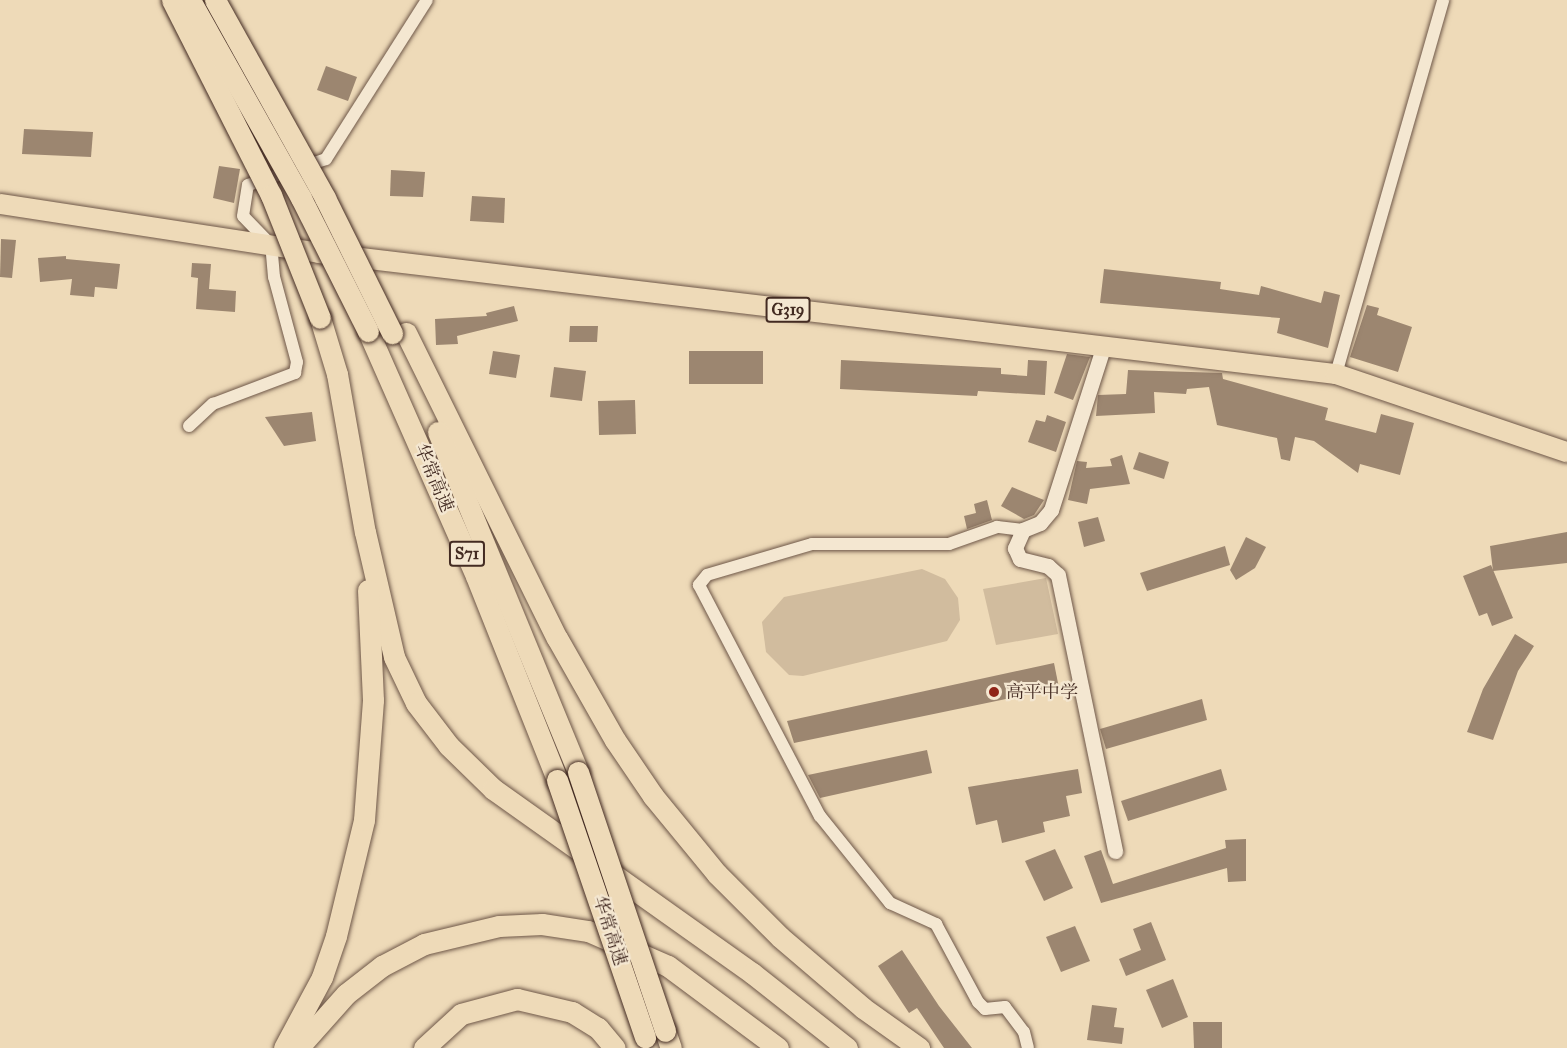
<!DOCTYPE html>
<html>
<head>
<meta charset="utf-8">
<style>
	body { margin:0 }
	#map { position:relative; width:1567px; height:1048px; overflow:hidden; background:#eedab8; font-family:"IM FELL Great Primer","Noto Serif SC",serif }
	div>[style] { position:absolute }
	.green>* { inset:0; background:#d1bc9e }
	.building>* { inset:0; background:#9c8670 }
	.roads { filter:drop-shadow(0 0 2px #6e5748) drop-shadow(0 0 2px #6e5748) }
	.minor>* { height:12px; margin:-6px; padding:0 6px; transform-origin:6px; border-radius:6px; background:#f4e7d1 }
	.tertiary>* { height:15px; margin:-7.5px; padding:0 7.5px; transform-origin:7.5px; border-radius:7.5px; background:#f4e7d1 }
	.trunk>* { height:20px; margin:-10px; padding:0 10px; transform-origin:10px; border-radius:10px; background:#eedab8 }
	.motorway>* { height:21px; margin:-10.5px; padding:0 10.5px; transform-origin:10.5px; border-radius:10.5px; background:#eedab8 }
	.bridges { filter:drop-shadow(0 0 2px #432b22) drop-shadow(0 0 2px #432b22) }
	.motorway-bridge>* { height:21px; margin:-10.5px; padding:0 10.5px; transform-origin:10.5px; border-radius:10.5px; background:#eedab8 }
	.dots>* { width:16px; height:16px; translate:-50% -50%; box-sizing:border-box; border:3px solid #f4e7d1; border-radius:50% }
	span { translate:-50% -50%; white-space:nowrap; text-align:center; line-height:1.15; -webkit-text-stroke:4.5px #f4e7d1; paint-order:stroke }
	.shield-label span { padding:2px 4px; background:#f4e7d1; border:2px solid; border-radius:4px; -webkit-text-stroke-width:0 }
	.shield-label { font-size:16px; color:#432b22; font-weight:700 }
	.street-label { font-size:18px; color:#432b22 }
	.poi-label { font-size:18px; color:#432b22 }
	.left { translate:0 -50%; text-align:left }
</style>
</head>
<body>
<div id="map">
	<div class="green">
		<div style="clip-path:polygon(922px 569px,945px 579px,958px 598px,960px 620px,947px 641px,803px 676px,789px 675px,766px 652px,762px 622px,784px 597px)"></div>
		<div style="clip-path:polygon(1046px 578px,1058px 634px,996px 645px,983px 589px)"></div>
	</div>
	<div class="building">
		<div style="clip-path:polygon(326px 66px,357px 77px,348px 101px,317px 90px)"></div>
		<div style="clip-path:polygon(24px 129px,93px 132px,91px 157px,22px 154px)"></div>
		<div style="clip-path:polygon(219px 166px,240px 169px,234px 203px,213px 198px)"></div>
		<div style="clip-path:polygon(391px 170px,425px 172px,423px 197px,390px 196px)"></div>
		<div style="clip-path:polygon(472px 196px,505px 198px,504px 223px,470px 221px)"></div>
		<div style="clip-path:polygon(1px 239px,16px 240px,12px 278px,0 277px)"></div>
		<div style="clip-path:polygon(66px 256px,66px 259px,120px 264px,117px 289px,95px 287px,94px 297px,70px 295px,72px 279px,40px 282px,38px 258px)"></div>
		<div style="clip-path:polygon(192px 263px,211px 264px,209px 289px,236px 291px,235px 312px,196px 309px,198px 278px,191px 277px)"></div>
		<div style="clip-path:polygon(1104px 269px,1221px 282px,1220px 289px,1259px 295px,1261px 286px,1321px 303px,1324px 291px,1340px 295px,1328px 348px,1277px 333px,1280px 318px,1100px 303px)"></div>
		<div style="clip-path:polygon(1367px 305px,1379px 308px,1377px 315px,1412px 327px,1398px 372px,1350px 357px)"></div>
		<div style="clip-path:polygon(514px 306px,518px 321px,457px 336px,458px 344px,436px 345px,435px 319px,487px 316px,486px 313px)"></div>
		<div style="clip-path:polygon(570px 326px,598px 326px,597px 342px,569px 342px)"></div>
		<div style="clip-path:polygon(493px 351px,520px 355px,516px 378px,489px 374px)"></div>
		<div style="clip-path:polygon(689px 351px,763px 351px,763px 384px,689px 384px)"></div>
		<div style="clip-path:polygon(1067px 354px,1090px 357px,1073px 400px,1054px 393px)"></div>
		<div style="clip-path:polygon(841px 360px,1001px 368px,1001px 374px,1027px 376px,1028px 360px,1047px 361px,1045px 395px,978px 391px,977px 396px,840px 389px)"></div>
		<div style="clip-path:polygon(554px 367px,586px 371px,582px 401px,550px 397px)"></div>
		<div style="clip-path:polygon(1128px 370px,1222px 373px,1223px 379px,1328px 408px,1325px 420px,1376px 433px,1381px 414px,1414px 423px,1400px 475px,1360px 464px,1358px 473px,1314px 441px,1295px 437px,1290px 461px,1281px 459px,1277px 438px,1217px 425px,1209px 387px,1187px 389px,1186px 394px,1154px 392px,1155px 413px,1096px 416px,1098px 395px,1126px 394px)"></div>
		<div style="clip-path:polygon(635px 400px,636px 434px,599px 435px,598px 401px)"></div>
		<div style="clip-path:polygon(312px 412px,316px 441px,284px 446px,265px 417px)"></div>
		<div style="clip-path:polygon(1047px 415px,1066px 422px,1056px 452px,1028px 442px,1036px 420px,1045px 422px)"></div>
		<div style="clip-path:polygon(1139px 452px,1169px 462px,1164px 479px,1133px 469px)"></div>
		<div style="clip-path:polygon(1122px 455px,1130px 484px,1090px 489px,1087px 504px,1068px 500px,1077px 461px,1087px 462px,1086px 468px,1112px 466px,1110px 459px)"></div>
		<div style="clip-path:polygon(1012px 487px,1044px 500px,1034px 515px,1024px 519px,1001px 506px)"></div>
		<div style="clip-path:polygon(987px 500px,992px 520px,967px 529px,964px 516px,976px 513px,974px 504px)"></div>
		<div style="clip-path:polygon(1098px 517px,1105px 541px,1084px 547px,1078px 522px)"></div>
		<div style="clip-path:polygon(1567px 532px,1567px 563px,1493px 571px,1490px 546px)"></div>
		<div style="clip-path:polygon(1246px 537px,1266px 547px,1255px 568px,1236px 580px,1230px 570px)"></div>
		<div style="clip-path:polygon(1225px 546px,1230px 565px,1147px 591px,1140px 573px)"></div>
		<div style="clip-path:polygon(1491px 565px,1513px 618px,1492px 626px,1487px 613px,1479px 616px,1463px 576px)"></div>
		<div style="clip-path:polygon(1515px 634px,1534px 646px,1518px 671px,1493px 740px,1467px 732px,1483px 689px)"></div>
		<div style="clip-path:polygon(1054px 663px,1059px 688px,794px 743px,787px 721px)"></div>
		<div style="clip-path:polygon(1202px 699px,1207px 720px,1106px 749px,1100px 729px)"></div>
		<div style="clip-path:polygon(927px 750px,932px 773px,820px 798px,808px 775px)"></div>
		<div style="clip-path:polygon(1078px 769px,1082px 793px,1066px 796px,1070px 816px,1043px 822px,1045px 832px,1002px 843px,997px 820px,976px 825px,968px 787px)"></div>
		<div style="clip-path:polygon(1221px 769px,1227px 790px,1128px 821px,1121px 801px)"></div>
		<div style="clip-path:polygon(1246px 839px,1246px 881px,1228px 882px,1227px 868px,1101px 903px,1084px 856px,1101px 850px,1113px 884px,1226px 848px,1225px 840px)"></div>
		<div style="clip-path:polygon(1055px 849px,1073px 888px,1044px 901px,1025px 861px)"></div>
		<div style="clip-path:polygon(1151px 922px,1166px 960px,1126px 976px,1119px 959px,1141px 950px,1133px 929px)"></div>
		<div style="clip-path:polygon(1075px 926px,1090px 961px,1061px 972px,1046px 937px)"></div>
		<div style="clip-path:polygon(902px 950px,939px 1006px,972px 1048px,944px 1048px,917px 1008px,909px 1013px,878px 966px)"></div>
		<div style="clip-path:polygon(1173px 979px,1188px 1017px,1162px 1028px,1146px 990px)"></div>
		<div style="clip-path:polygon(1092px 1005px,1117px 1008px,1114px 1027px,1124px 1028px,1122px 1044px,1087px 1040px)"></div>
		<div style="clip-path:polygon(1193px 1022px,1222px 1022px,1222px 1048px,1194px 1048px)"></div>
	</div>
	<div class="roads">
		<div class="minor">
			<div style="left:1336px;top:374px;width:389px;rotate:-74deg"></div>
			<div style="left:189px;top:426px;width:33px;rotate:-43deg"></div>
			<div style="left:213px;top:404px;width:88px;rotate:-20.7deg"></div>
			<div style="left:295px;top:373px;width:11px;rotate:-80deg"></div>
			<div style="left:297px;top:362px;width:88px;rotate:-105.1deg"></div>
			<div style="left:274px;top:277px;width:32px;rotate:-95deg"></div>
			<div style="left:271px;top:245px;width:40px;rotate:-134deg"></div>
			<div style="left:243px;top:216px;width:31px;rotate:-81deg"></div>
			<div style="left:248px;top:185px;width:82px;rotate:-18.4deg"></div>
			<div style="left:326px;top:159px;width:188px;rotate:-57.6deg"></div>
			<div style="left:1023px;top:530px;width:26px;rotate:-173deg"></div>
			<div style="left:997px;top:527px;width:51px;rotate:160.5deg"></div>
			<div style="left:949px;top:544px;width:137px;rotate:180deg"></div>
			<div style="left:812px;top:544px;width:109px;rotate:163.6deg"></div>
			<div style="left:707px;top:575px;width:13px;rotate:129deg"></div>
			<div style="left:699px;top:585px;width:261px;rotate:62.4deg"></div>
			<div style="left:820px;top:816px;width:112px;rotate:51.2deg"></div>
			<div style="left:890px;top:903px;width:51px;rotate:24.5deg"></div>
			<div style="left:936px;top:924px;width:89px;rotate:61.7deg"></div>
			<div style="left:978px;top:1002px;width:10px;rotate:45deg"></div>
			<div style="left:985px;top:1009px;width:20px;rotate:-6deg"></div>
			<div style="left:1005px;top:1007px;width:31px;rotate:53deg"></div>
			<div style="left:1024px;top:1032px;width:16px;rotate:76deg"></div>
		</div>
		<div class="tertiary">
			<div style="left:1103px;top:348px;width:170px;rotate:107.8deg"></div>
			<div style="left:1051px;top:510px;width:17px;rotate:130deg"></div>
			<div style="left:1040px;top:523px;width:18px;rotate:158deg"></div>
			<div style="left:1023px;top:530px;width:20px;rotate:114deg"></div>
			<div style="left:1015px;top:548px;width:12px;rotate:66deg"></div>
			<div style="left:1020px;top:559px;width:29px;rotate:14deg"></div>
			<div style="left:1048px;top:566px;width:13px;rotate:42deg"></div>
			<div style="left:1058px;top:575px;width:282px;rotate:78.3deg"></div>
		</div>
		<div class="trunk">
			<div style="left:0;top:204px;width:323px;rotate:8.7deg"></div>
			<div style="left:319px;top:253px;width:1024px;rotate:6.79deg"></div>
			<div style="left:1336px;top:374px;width:244px;rotate:18.7deg"></div>
		</div>
		<div class="motorway">
			<div style="left:320px;top:318px;width:59px;rotate:73.1deg"></div>
			<div style="left:337px;top:374px;width:160px;rotate:80deg"></div>
			<div style="left:365px;top:532px;width:128px;rotate:76.9deg"></div>
			<div style="left:394px;top:657px;width:51px;rotate:64.4deg"></div>
			<div style="left:416px;top:703px;width:54px;rotate:52.5deg"></div>
			<div style="left:449px;top:746px;width:62px;rotate:44.3deg"></div>
			<div style="left:493px;top:789px;width:318px;rotate:35.4deg"></div>
			<div style="left:752px;top:973px;width:121px;rotate:38.3deg"></div>
			<div style="left:368px;top:331px;width:268px;rotate:66.2deg"></div>
			<div style="left:476px;top:576px;width:219px;rotate:68.3deg"></div>
			<div style="left:406px;top:333px;width:340px;rotate:63.7deg"></div>
			<div style="left:557px;top:638px;width:117px;rotate:60.4deg"></div>
			<div style="left:615px;top:740px;width:68px;rotate:55.8deg"></div>
			<div style="left:653px;top:796px;width:101px;rotate:50.6deg"></div>
			<div style="left:717px;top:874px;width:89px;rotate:45deg"></div>
			<div style="left:780px;top:937px;width:109px;rotate:40.5deg"></div>
			<div style="left:863px;top:1008px;width:69px;rotate:35.5deg"></div>
			<div style="left:438px;top:432px;width:368px;rotate:67.6deg"></div>
			<div style="left:665px;top:1031px;width:18px;rotate:71deg"></div>
			<div style="left:284px;top:1048px;width:81px;rotate:-61.8deg"></div>
			<div style="left:322px;top:977px;width:43px;rotate:-71.1deg"></div>
			<div style="left:336px;top:936px;width:119px;rotate:-76.4deg"></div>
			<div style="left:364px;top:820px;width:120px;rotate:-85.7deg"></div>
			<div style="left:373px;top:700px;width:110px;rotate:-92.6deg"></div>
			<div style="left:298px;top:1048px;width:72px;rotate:-48.4deg"></div>
			<div style="left:346px;top:994px;width:46px;rotate:-37.9deg"></div>
			<div style="left:382px;top:966px;width:47px;rotate:-27.6deg"></div>
			<div style="left:424px;top:944px;width:77px;rotate:-13.5deg"></div>
			<div style="left:499px;top:926px;width:43px;rotate:-2.7deg"></div>
			<div style="left:542px;top:924px;width:47px;rotate:8.7deg"></div>
			<div style="left:588px;top:931px;width:87px;rotate:23.6deg"></div>
			<div style="left:668px;top:966px;width:137px;rotate:36.7deg"></div>
			<div style="left:424px;top:1048px;width:50px;rotate:-42.6deg"></div>
			<div style="left:461px;top:1014px;width:58px;rotate:-15deg"></div>
			<div style="left:517px;top:999px;width:57px;rotate:13.3deg"></div>
			<div style="left:572px;top:1012px;width:31px;rotate:32deg"></div>
			<div style="left:598px;top:1028px;width:26px;rotate:50deg"></div>
		</div>
	</div>
	<div class="bridges">
		<div class="motorway-bridge">
			<div style="left:172px;top:0;width:219px;rotate:63.1deg"></div>
			<div style="left:271px;top:195px;width:132px;rotate:68.3deg"></div>
			<div style="left:190px;top:0;width:227px;rotate:60.7deg"></div>
			<div style="left:301px;top:198px;width:149px;rotate:63.3deg"></div>
			<div style="left:215px;top:0;width:227px;rotate:60.9deg"></div>
			<div style="left:325px;top:198px;width:151px;rotate:63.6deg"></div>
			<div style="left:578px;top:772px;width:273px;rotate:71.4deg"></div>
			<div style="left:557px;top:780px;width:272px;rotate:71.1deg"></div>
		</div>
	</div>
	<div class="dots">
		<div style="left:994px;top:692px;background:#8f2418"></div>
	</div>
	<div class="shield-label">
		<span style="left:788px;top:310px">G319</span>
		<span style="left:467px;top:554px">S71</span>
	</div>
	<div class="street-label">
		<span style="left:434px;top:478px;rotate:67deg">华常高速</span>
		<span style="left:610px;top:931px;rotate:72deg">华常高速</span>
	</div>
	<div class="poi-label">
		<span class="left" style="left:1006px;top:692px">高平中学</span>
	</div>
</div>
</body>
</html>
